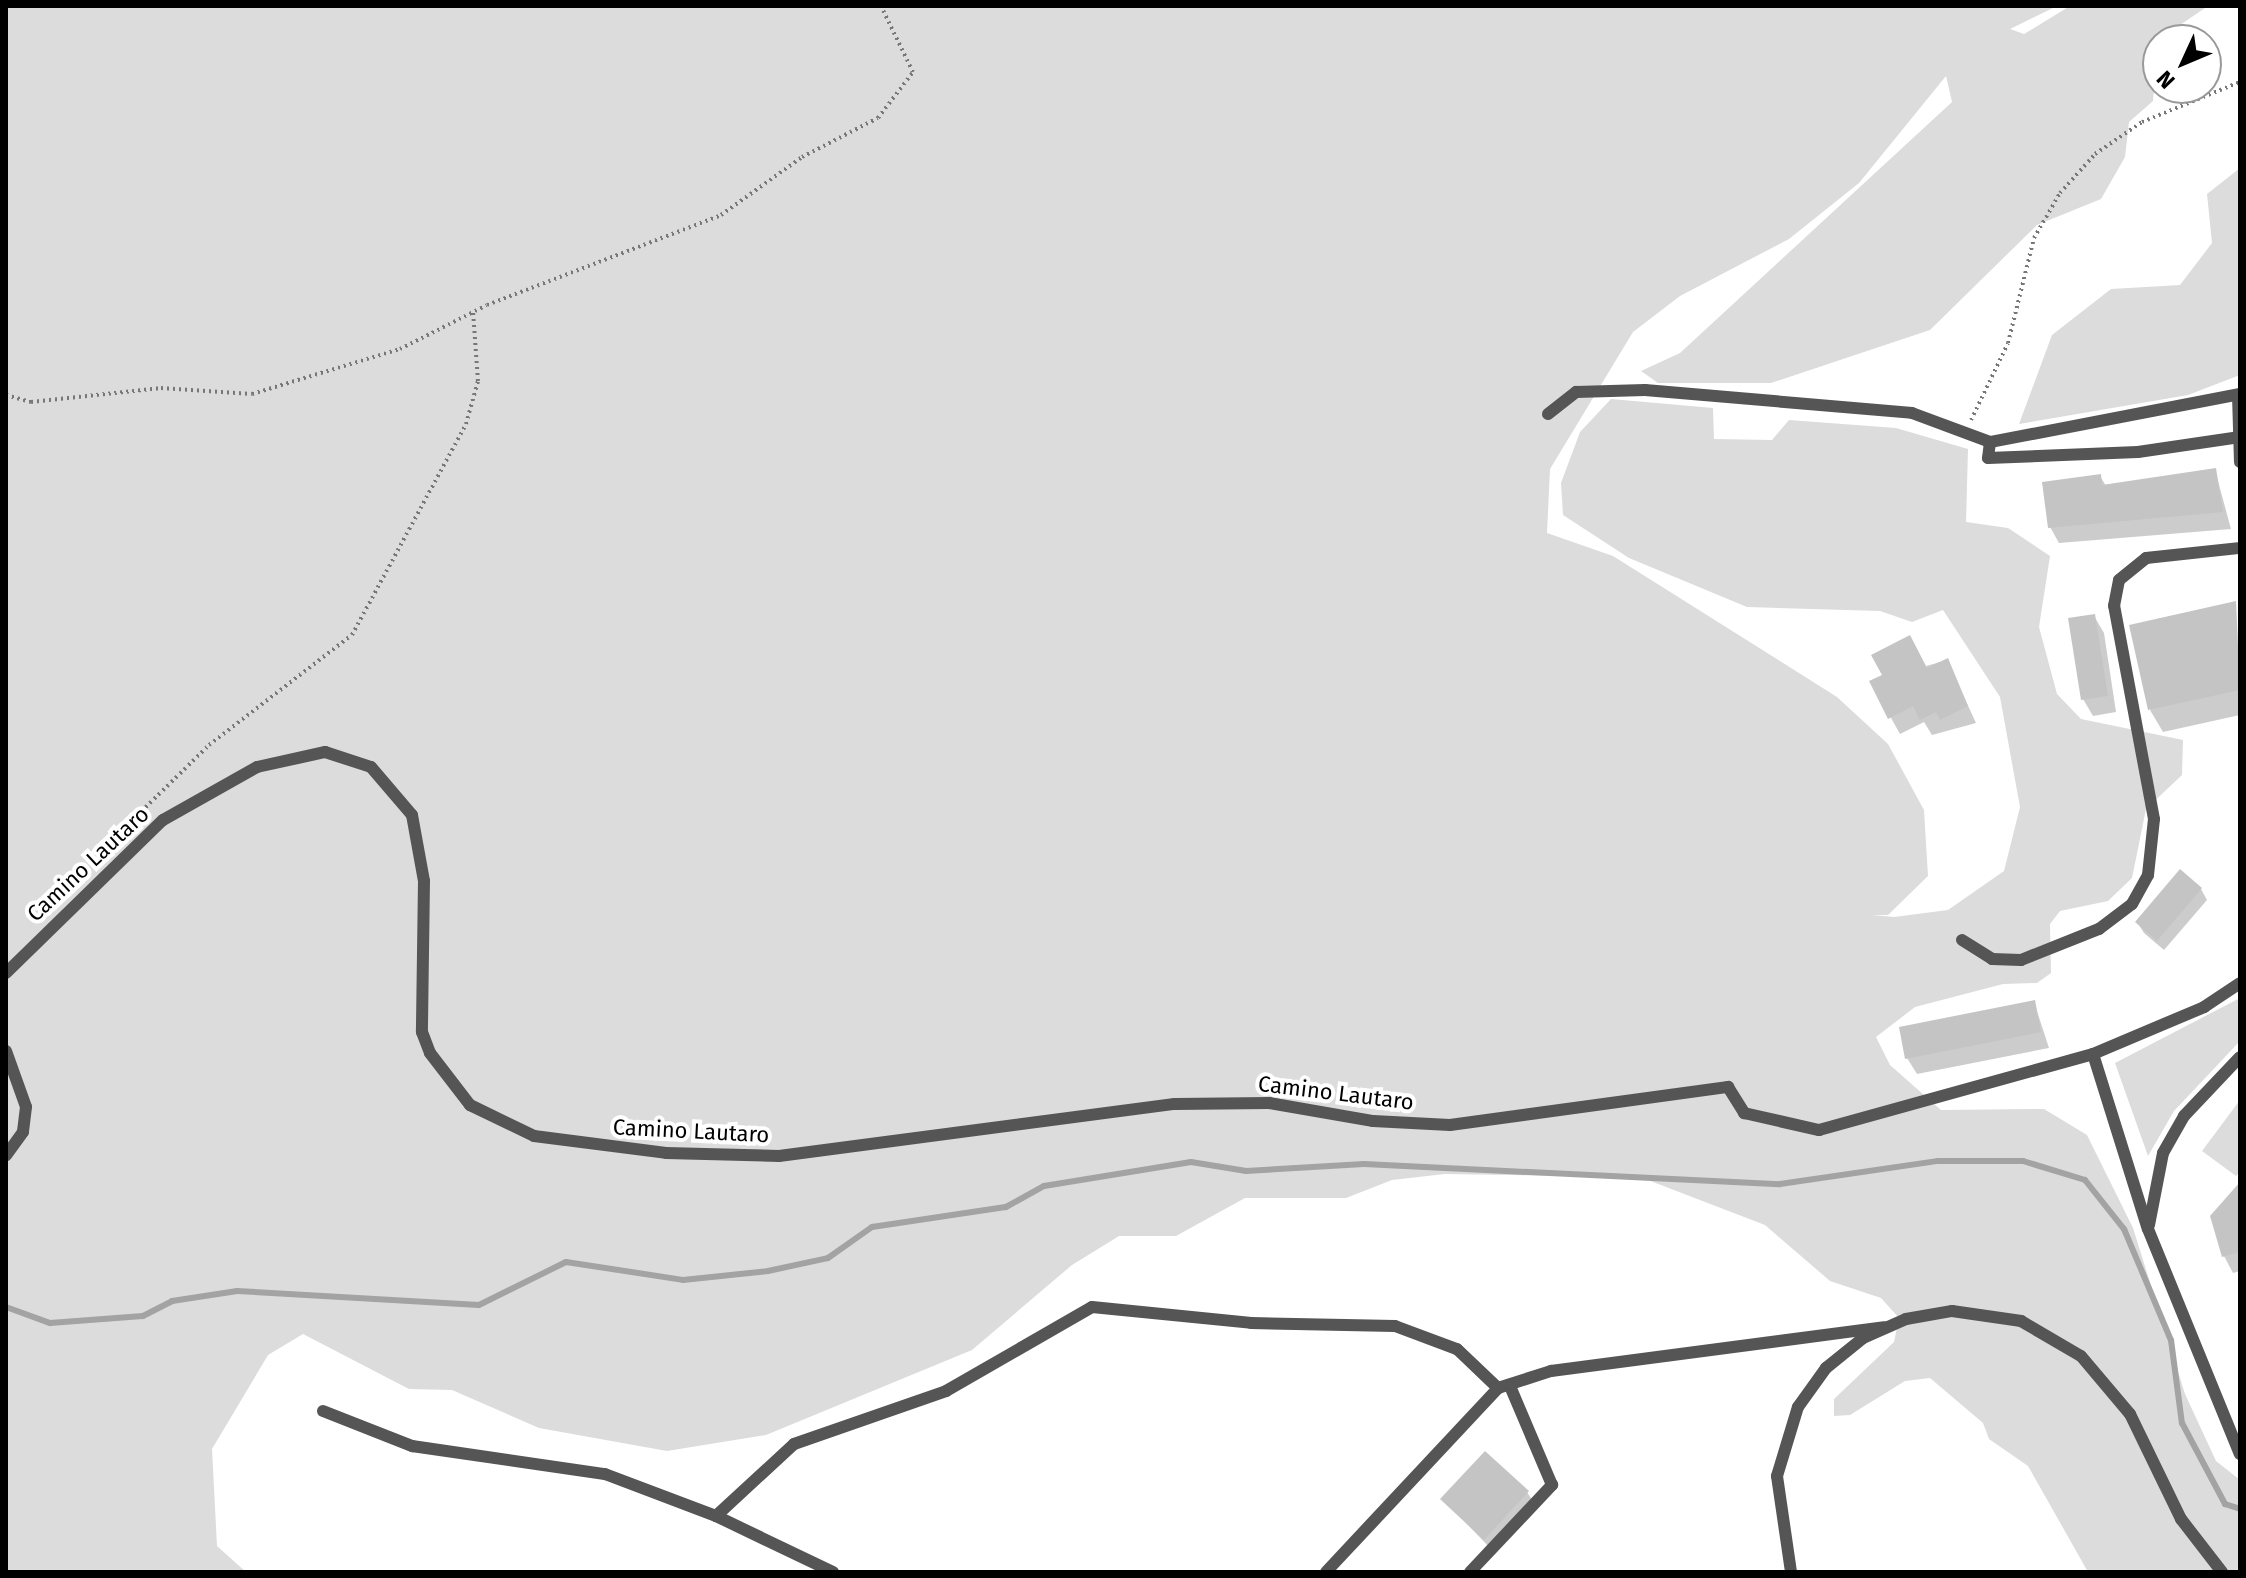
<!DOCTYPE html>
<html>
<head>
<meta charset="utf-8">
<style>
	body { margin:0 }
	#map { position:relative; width:2246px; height:1578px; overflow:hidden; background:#fff; font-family:"Fira Sans",sans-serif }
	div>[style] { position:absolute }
	.green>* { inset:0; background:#dcdcdc }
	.shadow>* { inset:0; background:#0003 }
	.stream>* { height:6px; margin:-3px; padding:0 3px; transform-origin:3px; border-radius:3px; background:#a3a3a3 }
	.building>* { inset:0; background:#c4c4c4 }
	.path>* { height:4px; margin-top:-2px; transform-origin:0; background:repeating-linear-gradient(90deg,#777 0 2px,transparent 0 6px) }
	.service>* { height:12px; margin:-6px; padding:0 6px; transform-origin:6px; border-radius:6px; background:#555 }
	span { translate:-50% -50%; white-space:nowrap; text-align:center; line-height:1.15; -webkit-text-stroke:8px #fff; paint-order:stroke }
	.street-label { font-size:22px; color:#000 }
	.frame { position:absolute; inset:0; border:8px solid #000; pointer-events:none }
	.north { position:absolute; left:2142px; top:24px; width:80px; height:80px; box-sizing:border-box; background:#fff; border:2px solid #999; border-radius:50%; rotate:226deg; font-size:22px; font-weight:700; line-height:32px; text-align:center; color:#000 }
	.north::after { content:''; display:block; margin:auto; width:28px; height:36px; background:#000; clip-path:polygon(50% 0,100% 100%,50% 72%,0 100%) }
</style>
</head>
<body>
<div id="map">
	<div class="green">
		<div style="clip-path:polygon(6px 6px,2057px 6px,2010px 29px,2024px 34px,2070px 6px,2208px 6px,2158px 40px,2153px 101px,2129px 122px,2125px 157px,2101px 199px,2037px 225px,1930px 330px,1771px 383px,1658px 383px,1641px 371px,1680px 353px,1952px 102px,1946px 76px,1859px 183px,1789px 239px,1680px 296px,1633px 332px,1550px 469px,1547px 533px,1613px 556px,1837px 697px,1888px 744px,1924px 810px,1928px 876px,1888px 915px,1872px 915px,1894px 917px,1948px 910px,2004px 871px,2020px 807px,2000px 697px,1943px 610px,1912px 622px,1880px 611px,1747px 607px,1629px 558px,1563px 515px,1561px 483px,1580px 432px,1611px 399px,1713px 408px,1714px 439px,1772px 440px,1789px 420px,1896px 428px,1968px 449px,1966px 522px,2008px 528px,2050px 556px,2039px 627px,2057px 694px,2081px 719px,2183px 740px,2182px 775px,2146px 809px,2132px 878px,2108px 901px,2060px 911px,2050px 924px,2051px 973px,2037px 983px,2003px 984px,1915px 1007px,1876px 1037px,1890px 1065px,1941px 1110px,2044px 1109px,2087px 1135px,2133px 1228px,2185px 1394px,2216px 1461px,2240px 1480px,2240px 1572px,2088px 1572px,2028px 1466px,1989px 1439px,1983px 1423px,1930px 1378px,1905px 1381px,1850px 1415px,1834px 1416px,1834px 1399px,1894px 1342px,1899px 1318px,1881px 1298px,1830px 1281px,1765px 1225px,1640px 1177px,1445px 1174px,1392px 1180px,1346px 1198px,1245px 1198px,1176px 1236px,1119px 1236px,1072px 1265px,972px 1350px,766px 1435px,667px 1451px,539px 1428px,452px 1390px,409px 1389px,303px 1334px,268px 1355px,212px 1449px,217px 1546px,246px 1572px,6px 1572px)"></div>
		<div style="clip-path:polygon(2240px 168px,2240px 375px,2188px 395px,2019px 424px,2052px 335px,2111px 289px,2180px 285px,2212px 243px,2207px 194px)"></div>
		<div style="clip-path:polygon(2240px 998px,2240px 1041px,2174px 1111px,2148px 1156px,2115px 1063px)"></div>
		<div style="clip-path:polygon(2240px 1100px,2240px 1172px,2236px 1176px,2202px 1151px)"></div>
	</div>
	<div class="shadow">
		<div style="clip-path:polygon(2215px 470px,2231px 529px,2059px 543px,2050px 527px,2100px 476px,2106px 486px)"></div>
		<div style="clip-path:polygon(2235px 604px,2240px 715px,2163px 732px,2150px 710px)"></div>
		<div style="clip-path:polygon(2094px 616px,2104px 633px,2116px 712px,2093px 716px,2083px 699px)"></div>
		<div style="clip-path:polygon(1947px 660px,1976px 723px,1932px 735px,1924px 722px,1900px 734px,1871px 682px)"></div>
		<div style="clip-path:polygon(2201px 889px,2207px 900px,2164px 950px,2144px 933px,2137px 922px)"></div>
		<div style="clip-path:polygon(2034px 1002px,2049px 1048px,1917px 1074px,1907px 1058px)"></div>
		<div style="clip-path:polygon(2240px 1185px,2240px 1271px,2233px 1273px,2224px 1256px)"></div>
		<div style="clip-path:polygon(1527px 1492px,1534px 1503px,1491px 1549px,1443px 1499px)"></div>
	</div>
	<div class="stream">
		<div style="left:6px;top:1307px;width:47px;rotate:20deg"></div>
		<div style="left:50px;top:1323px;width:93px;rotate:-4.3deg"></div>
		<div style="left:143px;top:1316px;width:33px;rotate:-27deg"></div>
		<div style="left:172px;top:1301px;width:66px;rotate:-8.7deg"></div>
		<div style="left:237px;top:1291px;width:242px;rotate:3.3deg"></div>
		<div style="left:479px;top:1305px;width:97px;rotate:-26.3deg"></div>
		<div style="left:566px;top:1262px;width:118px;rotate:8.7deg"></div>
		<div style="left:683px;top:1280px;width:85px;rotate:-6deg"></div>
		<div style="left:768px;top:1271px;width:61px;rotate:-12.2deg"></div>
		<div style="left:828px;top:1258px;width:54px;rotate:-35.2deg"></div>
		<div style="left:872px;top:1227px;width:135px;rotate:-8.5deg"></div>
		<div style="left:1006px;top:1207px;width:43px;rotate:-28.9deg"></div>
		<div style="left:1044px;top:1186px;width:149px;rotate:-9.3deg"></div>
		<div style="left:1191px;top:1162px;width:56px;rotate:9.3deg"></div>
		<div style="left:1246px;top:1171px;width:118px;rotate:-3.4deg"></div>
		<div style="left:1364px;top:1164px;width:416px;rotate:2.8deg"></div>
		<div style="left:1780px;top:1184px;width:160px;rotate:-8.3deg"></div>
		<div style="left:1938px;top:1161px;width:85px"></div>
		<div style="left:2023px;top:1161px;width:65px;rotate:17deg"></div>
		<div style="left:2085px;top:1180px;width:63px;rotate:51.5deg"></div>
		<div style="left:2124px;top:1229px;width:121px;rotate:67.1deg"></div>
		<div style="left:2171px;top:1340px;width:84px;rotate:82.5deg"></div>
		<div style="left:2182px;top:1423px;width:92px;rotate:62deg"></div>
		<div style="left:2225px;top:1504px;width:16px;rotate:18deg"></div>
	</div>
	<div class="building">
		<div style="clip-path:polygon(2216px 468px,2223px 512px,2048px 528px,2042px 482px,2101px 474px,2102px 485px)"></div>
		<div style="clip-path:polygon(2236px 601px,2240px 690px,2148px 710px,2129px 625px)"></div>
		<div style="clip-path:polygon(2095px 614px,2108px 696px,2081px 700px,2068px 618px)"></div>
		<div style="clip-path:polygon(1910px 635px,1927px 668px,1948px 658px,1968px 706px,1940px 720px,1936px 712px,1920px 720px,1913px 706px,1888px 719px,1869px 681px,1882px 675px,1871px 655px)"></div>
		<div style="clip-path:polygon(2180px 869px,2202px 888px,2157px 941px,2135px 922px)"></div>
		<div style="clip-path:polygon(2035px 1000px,2041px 1032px,1905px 1059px,1899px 1027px)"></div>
		<div style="clip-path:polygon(2240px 1182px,2240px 1252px,2222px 1257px,2210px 1216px)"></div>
		<div style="clip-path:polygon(1485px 1451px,1529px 1491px,1484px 1540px,1440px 1499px)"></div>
	</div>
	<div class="path">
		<div style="left:6px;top:395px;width:26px;rotate:16deg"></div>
		<div style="left:31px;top:402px;width:131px;rotate:-6.1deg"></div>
		<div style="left:161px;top:388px;width:91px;rotate:3.8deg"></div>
		<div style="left:252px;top:394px;width:155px;rotate:-16.9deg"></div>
		<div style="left:400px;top:349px;width:97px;rotate:-26.8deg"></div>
		<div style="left:487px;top:305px;width:251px;rotate:-21deg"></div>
		<div style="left:721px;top:215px;width:100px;rotate:-35.6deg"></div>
		<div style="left:802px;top:157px;width:85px;rotate:-27.2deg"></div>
		<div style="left:878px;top:118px;width:58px;rotate:-52.7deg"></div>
		<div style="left:913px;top:72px;width:73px;rotate:-115.9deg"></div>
		<div style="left:1971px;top:420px;width:85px;rotate:-64.3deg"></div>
		<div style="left:2008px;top:343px;width:108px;rotate:-76.1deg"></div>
		<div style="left:2034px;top:238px;width:52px;rotate:-60deg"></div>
		<div style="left:2060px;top:193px;width:52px;rotate:-48.1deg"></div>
		<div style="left:2095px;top:154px;width:57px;rotate:-34.2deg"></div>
		<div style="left:2142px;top:122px;width:106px;rotate:-22.2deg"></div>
		<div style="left:109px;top:853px;width:8px;rotate:-104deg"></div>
		<div style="left:107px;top:845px;width:143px;rotate:-44.4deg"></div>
		<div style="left:209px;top:745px;width:180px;rotate:-37.6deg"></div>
		<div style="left:352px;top:635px;width:240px;rotate:-61.6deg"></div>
		<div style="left:466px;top:424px;width:45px;rotate:-74.4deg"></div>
		<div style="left:478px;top:381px;width:69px;rotate:-94.1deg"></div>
	</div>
	<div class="service">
		<div style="left:2240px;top:394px;width:255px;rotate:169.1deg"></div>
		<div style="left:1990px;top:442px;width:16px;rotate:97deg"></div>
		<div style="left:1988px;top:458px;width:150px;rotate:-2.3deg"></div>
		<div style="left:2138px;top:452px;width:103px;rotate:-8.4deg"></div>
		<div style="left:2238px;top:395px;width:67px;rotate:88.3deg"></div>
		<div style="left:1548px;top:414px;width:36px;rotate:-38deg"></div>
		<div style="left:1576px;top:392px;width:69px;rotate:-1.7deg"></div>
		<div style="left:1645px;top:390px;width:268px;rotate:4.9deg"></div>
		<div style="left:1912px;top:413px;width:83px;rotate:20.4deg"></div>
		<div style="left:1962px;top:940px;width:36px;rotate:32deg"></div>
		<div style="left:1992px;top:959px;width:29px;rotate:2deg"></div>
		<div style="left:2021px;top:960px;width:84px;rotate:-21.7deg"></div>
		<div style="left:2099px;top:929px;width:41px;rotate:-37.1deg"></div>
		<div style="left:2132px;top:904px;width:33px;rotate:-61deg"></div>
		<div style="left:2148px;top:875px;width:56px;rotate:-83.9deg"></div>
		<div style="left:2154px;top:819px;width:217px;rotate:-100.6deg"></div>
		<div style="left:2114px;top:606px;width:26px;rotate:-79deg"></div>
		<div style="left:2119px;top:580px;width:35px;rotate:-39deg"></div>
		<div style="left:2146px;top:558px;width:95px;rotate:-6.1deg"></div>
		<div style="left:6px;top:973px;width:219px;rotate:-44.3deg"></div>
		<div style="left:163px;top:820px;width:108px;rotate:-29.4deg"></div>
		<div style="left:257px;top:767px;width:70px;rotate:-12.4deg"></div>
		<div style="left:325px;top:752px;width:48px;rotate:18.1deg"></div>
		<div style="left:371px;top:767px;width:63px;rotate:49.5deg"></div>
		<div style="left:412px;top:815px;width:67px;rotate:79.7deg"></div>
		<div style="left:424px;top:881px;width:151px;rotate:90.8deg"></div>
		<div style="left:422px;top:1032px;width:22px;rotate:69deg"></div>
		<div style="left:430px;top:1053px;width:66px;rotate:52.4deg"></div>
		<div style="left:470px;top:1105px;width:71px;rotate:25.8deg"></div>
		<div style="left:534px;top:1136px;width:133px;rotate:7.3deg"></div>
		<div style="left:666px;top:1153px;width:113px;rotate:1.5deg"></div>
		<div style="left:779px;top:1156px;width:399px;rotate:-7.5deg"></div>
		<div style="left:1175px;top:1104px;width:94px;rotate:-0.6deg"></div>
		<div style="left:1269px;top:1103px;width:106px;rotate:9.8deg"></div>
		<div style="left:1373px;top:1121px;width:77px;rotate:3deg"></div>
		<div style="left:1450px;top:1125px;width:281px;rotate:-7.8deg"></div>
		<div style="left:1728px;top:1087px;width:31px;rotate:58deg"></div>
		<div style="left:1744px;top:1113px;width:77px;rotate:12.8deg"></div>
		<div style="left:1819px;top:1130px;width:284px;rotate:-15.5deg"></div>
		<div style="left:2093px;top:1054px;width:183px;rotate:72.6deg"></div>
		<div style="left:2148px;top:1229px;width:243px;rotate:67.8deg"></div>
		<div style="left:6px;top:1051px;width:59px;rotate:70.3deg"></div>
		<div style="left:26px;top:1107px;width:25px;rotate:97deg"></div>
		<div style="left:23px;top:1132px;width:29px;rotate:126deg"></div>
		<div style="left:2093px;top:1054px;width:121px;rotate:-22.9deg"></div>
		<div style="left:2204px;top:1007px;width:43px;rotate:-33.7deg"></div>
		<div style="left:2149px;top:1225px;width:73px;rotate:-79deg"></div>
		<div style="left:2163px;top:1153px;width:43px;rotate:-60.4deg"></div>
		<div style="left:2184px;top:1116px;width:81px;rotate:-46.5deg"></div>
		<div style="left:323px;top:1411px;width:96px;rotate:21.5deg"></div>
		<div style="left:412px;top:1446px;width:195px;rotate:8.3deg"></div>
		<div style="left:605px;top:1474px;width:119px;rotate:20.7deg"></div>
		<div style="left:716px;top:1516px;width:130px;rotate:25.6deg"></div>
		<div style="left:716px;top:1516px;width:106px;rotate:-42.7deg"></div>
		<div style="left:794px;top:1444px;width:161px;rotate:-19.2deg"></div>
		<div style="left:946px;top:1391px;width:168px;rotate:-29.9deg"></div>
		<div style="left:1092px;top:1307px;width:160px;rotate:5.7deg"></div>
		<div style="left:1251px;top:1323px;width:144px;rotate:1.2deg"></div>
		<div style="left:1395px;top:1326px;width:66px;rotate:20.4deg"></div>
		<div style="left:1457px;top:1349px;width:57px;rotate:43.6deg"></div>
		<div style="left:1498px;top:1388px;width:56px;rotate:-17.8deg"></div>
		<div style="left:1551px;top:1371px;width:336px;rotate:-7.5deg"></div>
		<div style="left:1326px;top:1572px;width:252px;rotate:-46.9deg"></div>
		<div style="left:1470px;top:1572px;width:120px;rotate:-46.7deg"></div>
		<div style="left:1552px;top:1485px;width:108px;rotate:-113deg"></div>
		<div style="left:1791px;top:1572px;width:97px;rotate:-98.3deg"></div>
		<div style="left:1777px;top:1476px;width:72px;rotate:-73.1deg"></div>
		<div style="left:1798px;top:1407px;width:48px;rotate:-54.3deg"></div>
		<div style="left:1826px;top:1368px;width:48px;rotate:-39deg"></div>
		<div style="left:1863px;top:1338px;width:47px;rotate:-23.8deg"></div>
		<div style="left:1906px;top:1319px;width:47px;rotate:-9.9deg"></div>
		<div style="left:1952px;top:1311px;width:70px;rotate:8.2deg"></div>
		<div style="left:2021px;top:1321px;width:69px;rotate:30.3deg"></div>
		<div style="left:2081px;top:1356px;width:76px;rotate:49.8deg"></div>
		<div style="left:2130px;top:1414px;width:117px;rotate:64.1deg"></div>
		<div style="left:2181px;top:1519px;width:67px;rotate:52.3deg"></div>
	</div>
	<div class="street-label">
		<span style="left:88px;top:864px;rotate:-43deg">Camino Lautaro</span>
		<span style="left:1336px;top:1093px;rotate:7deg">Camino Lautaro</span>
		<span style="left:691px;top:1131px;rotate:3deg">Camino Lautaro</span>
	</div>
	<div class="frame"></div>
	<div class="north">N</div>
</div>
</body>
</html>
